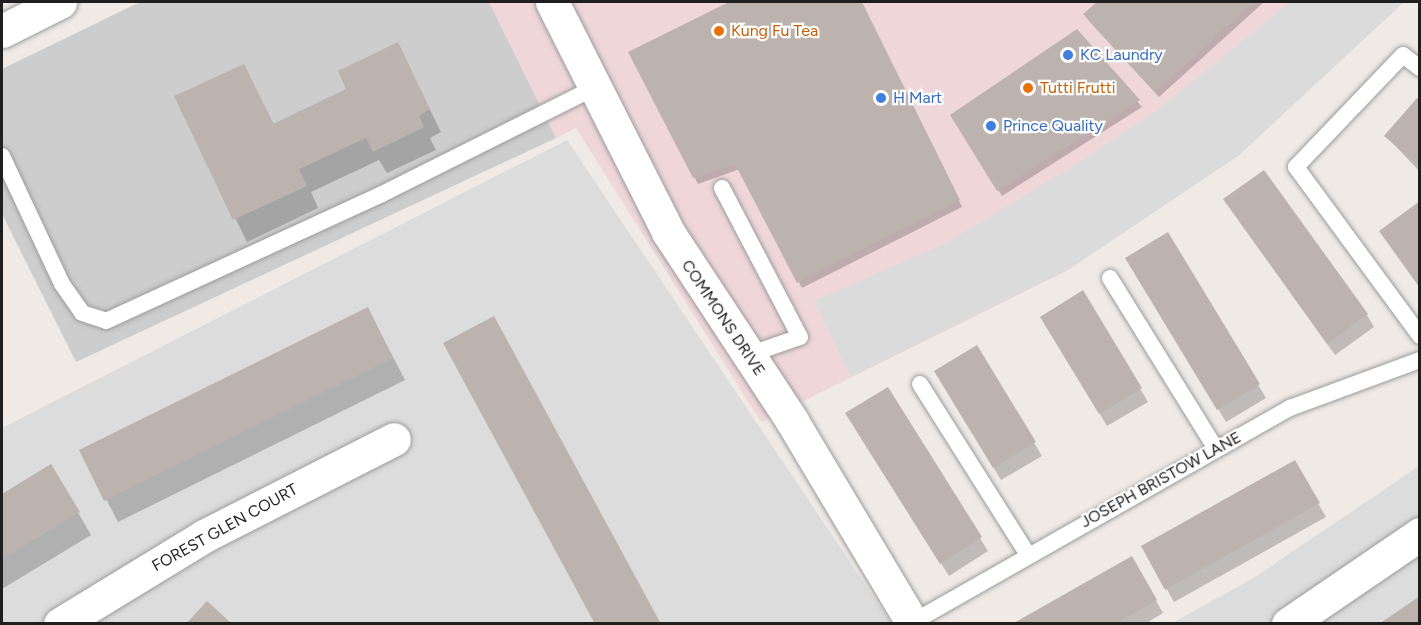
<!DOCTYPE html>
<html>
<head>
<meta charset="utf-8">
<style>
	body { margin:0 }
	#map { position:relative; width:1421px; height:625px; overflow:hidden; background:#efeae6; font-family:Figtree,sans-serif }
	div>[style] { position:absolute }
	.residential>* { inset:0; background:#dddcdc }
	.commercial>* { inset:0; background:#efd6d9 }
	.religious>* { inset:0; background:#cdcdcd }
	.parking>* { inset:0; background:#dbdbdb }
	.shadow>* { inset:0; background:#0003 }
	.building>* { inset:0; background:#bcb3af }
	.roads { filter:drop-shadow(0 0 2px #9c9c9c) drop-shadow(0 0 2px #9c9c9c) }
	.service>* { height:16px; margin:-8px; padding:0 8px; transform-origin:8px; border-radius:8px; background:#fff }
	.minor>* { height:33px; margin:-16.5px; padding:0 16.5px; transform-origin:16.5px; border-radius:16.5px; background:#fff }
	.tertiary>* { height:33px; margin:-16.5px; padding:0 16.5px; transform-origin:16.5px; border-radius:16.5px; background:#fff }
	.dots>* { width:16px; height:16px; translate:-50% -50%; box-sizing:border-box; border:3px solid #fff; border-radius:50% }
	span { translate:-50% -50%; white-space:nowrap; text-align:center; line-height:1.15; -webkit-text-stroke:4.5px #fff; paint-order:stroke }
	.food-label { font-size:16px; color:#c56008 }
	.left { translate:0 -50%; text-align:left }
	.shop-label { font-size:16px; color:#366cbe }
	.street-label { font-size:16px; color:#1f1f1f }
	.frame { position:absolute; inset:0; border:3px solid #1f1f1f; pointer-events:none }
</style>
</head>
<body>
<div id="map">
	<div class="residential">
		<div style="clip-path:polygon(567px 140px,891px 623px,2px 624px,2px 428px)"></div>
		<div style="clip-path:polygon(1419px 466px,1419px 623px,1171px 624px,1255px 577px)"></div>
	</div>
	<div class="commercial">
		<div style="clip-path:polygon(489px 2px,1404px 2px,1239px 155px,1068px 270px,761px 422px,576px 128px,556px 138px)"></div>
	</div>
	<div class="religious">
		<div style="clip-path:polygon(140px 2px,489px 2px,556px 138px,76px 362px,2px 214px,2px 69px)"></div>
	</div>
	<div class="parking">
		<div style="clip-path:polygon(1290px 2px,1404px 2px,1239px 155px,1068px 270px,851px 377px,814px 301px,946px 243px,1073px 166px,1156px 111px)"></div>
	</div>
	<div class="shadow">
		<div style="clip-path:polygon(732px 2px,861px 2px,962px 207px,802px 288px,740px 169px,698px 184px,630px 52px)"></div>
		<div style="clip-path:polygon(1099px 2px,1264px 2px,1159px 97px,1089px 21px,1085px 14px)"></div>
		<div style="clip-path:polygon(1077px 31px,1142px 107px,1002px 196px,952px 115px)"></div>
		<div style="clip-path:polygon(397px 44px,441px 132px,430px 138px,436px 150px,387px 173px,379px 160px,311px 192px,318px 208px,247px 242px,176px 97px,244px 65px,274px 125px,348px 90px)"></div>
		<div style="clip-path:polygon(1420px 103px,1420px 172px,1386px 136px)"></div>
		<div style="clip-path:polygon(1225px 200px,1367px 315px,1374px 327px,1335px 355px)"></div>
		<div style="clip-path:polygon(1419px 203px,1420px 288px,1381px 231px)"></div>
		<div style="clip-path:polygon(1168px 234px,1266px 398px,1226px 422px,1127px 259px)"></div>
		<div style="clip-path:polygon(1083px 293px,1148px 402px,1107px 426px,1042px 317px)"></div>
		<div style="clip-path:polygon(368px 309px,405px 380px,118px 522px,81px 451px)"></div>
		<div style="clip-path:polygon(977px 347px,1042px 456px,1001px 480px,936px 371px)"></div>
		<div style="clip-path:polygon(888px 389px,988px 551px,949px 576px,855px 427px)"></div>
		<div style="clip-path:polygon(1294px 462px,1326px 517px,1174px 602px,1143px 547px)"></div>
		<div style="clip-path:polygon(51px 466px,91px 535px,2px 589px,2px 496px)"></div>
		<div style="clip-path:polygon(1132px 558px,1163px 613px,1145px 624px,1015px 624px)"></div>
	</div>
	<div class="building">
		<div style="clip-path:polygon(729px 2px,862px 2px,960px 200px,797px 283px,735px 164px,693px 178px,628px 52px)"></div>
		<div style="clip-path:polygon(1097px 2px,1254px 2px,1155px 92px,1083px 14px)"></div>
		<div style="clip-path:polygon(1077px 29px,1140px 100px,997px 191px,950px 115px)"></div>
		<div style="clip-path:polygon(398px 42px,430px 109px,419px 116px,424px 127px,373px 152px,366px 138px,299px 169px,307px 186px,233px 220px,174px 96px,244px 64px,273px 124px,346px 89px,338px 71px)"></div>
		<div style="clip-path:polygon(1417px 98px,1420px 101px,1420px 167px,1384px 136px)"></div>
		<div style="clip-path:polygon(1264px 170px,1368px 314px,1327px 344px,1223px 199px)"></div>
		<div style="clip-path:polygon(1420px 201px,1420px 288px,1379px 231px)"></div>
		<div style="clip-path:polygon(1168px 232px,1260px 384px,1217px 410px,1125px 258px)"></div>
		<div style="clip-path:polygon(1083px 290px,1142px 388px,1099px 414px,1040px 317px)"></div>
		<div style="clip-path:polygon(368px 307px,393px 358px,104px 501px,79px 450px)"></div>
		<div style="clip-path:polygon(494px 316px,661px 624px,595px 624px,443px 343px)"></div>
		<div style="clip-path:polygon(977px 345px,1036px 442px,993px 468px,934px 371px)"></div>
		<div style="clip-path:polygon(888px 387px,982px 537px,940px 564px,845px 413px)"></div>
		<div style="clip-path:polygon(1295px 460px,1320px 503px,1165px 590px,1141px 546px)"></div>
		<div style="clip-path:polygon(51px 464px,80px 512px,2px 559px,2px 494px)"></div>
		<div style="clip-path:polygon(1132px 556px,1157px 600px,1115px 624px,1012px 624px)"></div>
		<div style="clip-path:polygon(1420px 596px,1420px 624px,1379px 624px)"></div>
		<div style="clip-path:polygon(207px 601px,232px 624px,186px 624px)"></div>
	</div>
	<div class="roads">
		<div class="service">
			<div style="left:1420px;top:68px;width:21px;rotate:-143deg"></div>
			<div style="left:1403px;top:55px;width:155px;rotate:133.7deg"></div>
			<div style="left:1296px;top:167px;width:210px;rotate:53.7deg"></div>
			<div style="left:2px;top:156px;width:141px;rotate:64.9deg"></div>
			<div style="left:62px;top:284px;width:35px;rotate:55deg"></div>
			<div style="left:82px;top:313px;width:25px;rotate:18deg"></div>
			<div style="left:106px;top:321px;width:304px;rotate:-24.7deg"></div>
			<div style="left:382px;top:194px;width:237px;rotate:-26.6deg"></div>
			<div style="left:722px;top:188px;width:168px;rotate:62.4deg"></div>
			<div style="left:800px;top:337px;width:55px;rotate:160.9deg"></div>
			<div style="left:1110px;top:278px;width:201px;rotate:58.2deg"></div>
			<div style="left:920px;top:384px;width:202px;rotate:57.7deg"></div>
			<div style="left:913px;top:622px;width:434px;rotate:-29.6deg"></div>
			<div style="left:1290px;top:408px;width:139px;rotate:-20.3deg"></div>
		</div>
		<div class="minor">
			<div style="left:552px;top:2px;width:258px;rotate:63.2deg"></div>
			<div style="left:668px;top:232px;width:226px;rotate:56.7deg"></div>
			<div style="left:792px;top:421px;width:236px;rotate:59.2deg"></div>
			<div style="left:60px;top:624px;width:169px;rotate:-31.4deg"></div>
			<div style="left:204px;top:536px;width:213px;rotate:-27deg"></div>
			<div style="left:1288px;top:624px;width:160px;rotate:-34.3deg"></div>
		</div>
		<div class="tertiary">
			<div style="left:2px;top:31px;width:65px;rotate:-26.6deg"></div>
		</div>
	</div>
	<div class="dots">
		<div style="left:719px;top:31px;background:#e8710a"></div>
		<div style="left:1068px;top:55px;background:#3f7fe0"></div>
		<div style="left:1028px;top:88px;background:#e8710a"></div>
		<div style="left:881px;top:98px;background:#3f7fe0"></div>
		<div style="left:991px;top:126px;background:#3f7fe0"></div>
	</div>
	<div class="food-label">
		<span class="left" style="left:731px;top:31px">Kung Fu Tea</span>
		<span class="left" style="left:1040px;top:88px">Tutti Frutti</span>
	</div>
	<div class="shop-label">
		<span class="left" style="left:1080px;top:55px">KC Laundry</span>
		<span class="left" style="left:893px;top:98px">H Mart</span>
		<span class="left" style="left:1003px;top:126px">Prince Quality</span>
	</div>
	<div class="street-label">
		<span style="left:723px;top:318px;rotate:56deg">COMMONS DRIVE</span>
		<span style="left:1161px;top:480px;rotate:-29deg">JOSEPH BRISTOW LANE</span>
		<span style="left:225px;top:528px;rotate:-29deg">FOREST GLEN COURT</span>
	</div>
	<div class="frame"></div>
</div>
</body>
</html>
